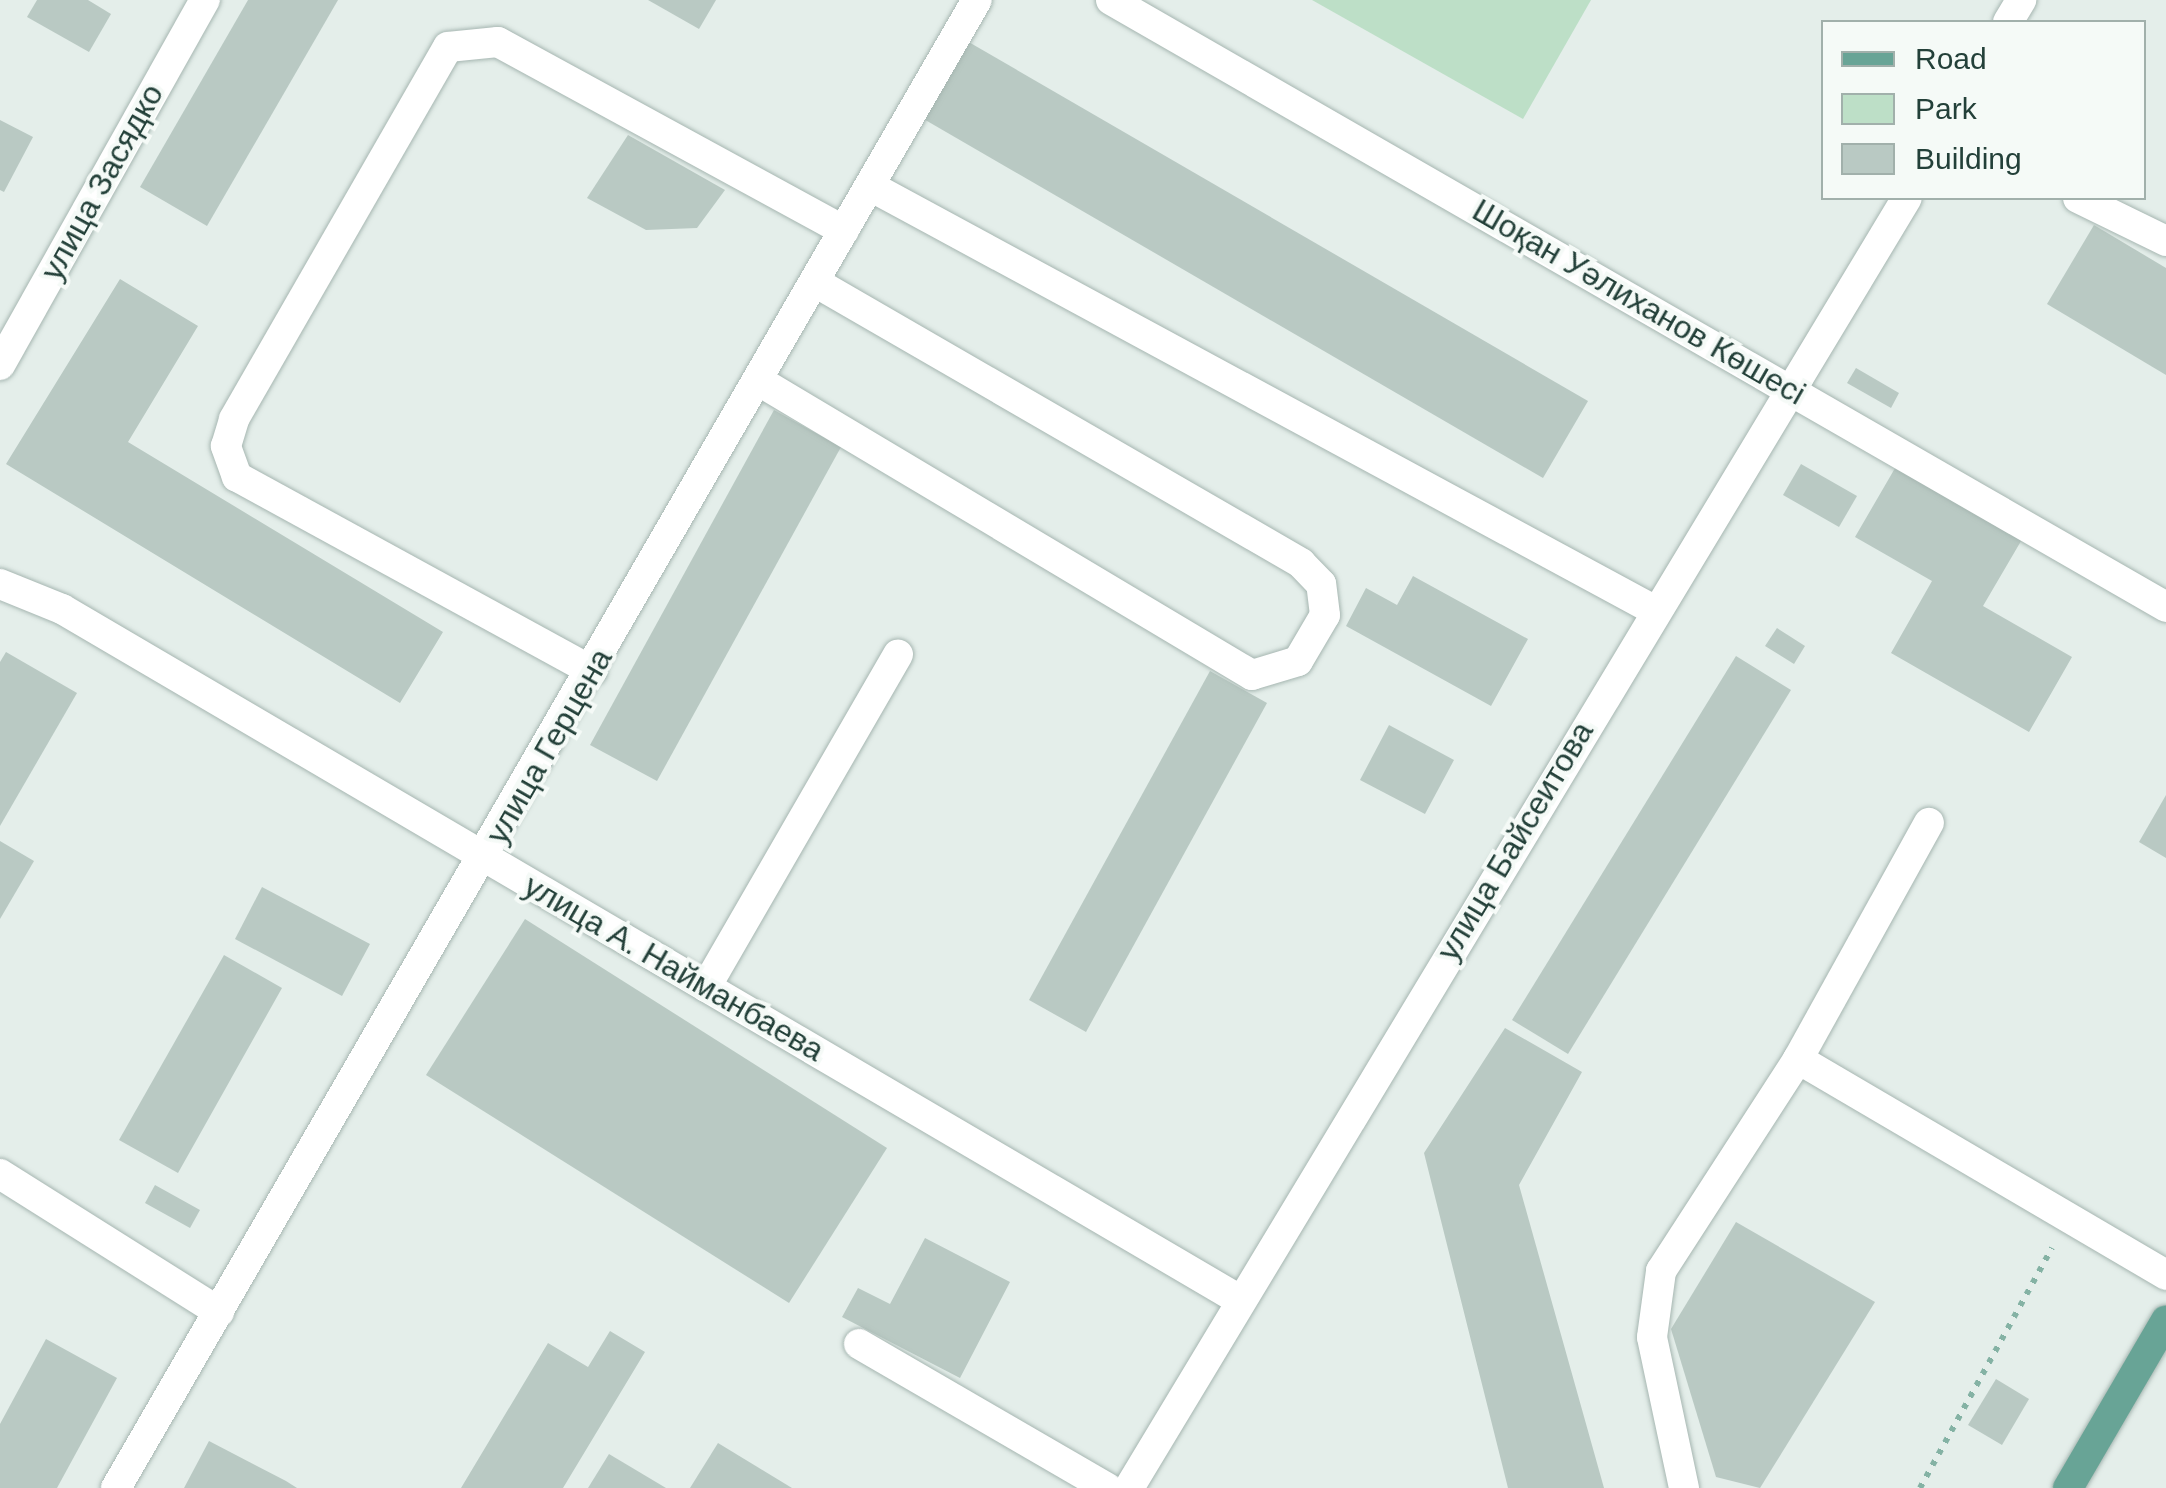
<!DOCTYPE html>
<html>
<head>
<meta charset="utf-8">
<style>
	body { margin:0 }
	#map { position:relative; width:2166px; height:1488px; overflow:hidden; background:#e4eeea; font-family:Helvetica,sans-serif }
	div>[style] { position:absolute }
	.green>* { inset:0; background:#bddfc7 }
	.building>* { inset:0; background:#b9c9c3 }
	.path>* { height:6px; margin-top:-3px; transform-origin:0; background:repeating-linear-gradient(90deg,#84b2a4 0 5px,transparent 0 13px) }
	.roads { filter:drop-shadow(0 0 2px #a6b6b1) drop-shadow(0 0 2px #a6b6b1) }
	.minor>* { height:30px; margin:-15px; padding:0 15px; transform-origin:15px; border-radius:15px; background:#fff }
	.major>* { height:30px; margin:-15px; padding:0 15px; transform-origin:15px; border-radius:15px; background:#68a496 }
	span { translate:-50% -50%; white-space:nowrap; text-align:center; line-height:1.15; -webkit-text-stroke:8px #f5faf7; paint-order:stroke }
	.street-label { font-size:32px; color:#234039 }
	.legend { position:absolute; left:1821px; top:20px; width:325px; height:180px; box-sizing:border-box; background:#f5faf7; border:2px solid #a1b0ab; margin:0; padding:12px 18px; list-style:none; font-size:30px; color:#234039 }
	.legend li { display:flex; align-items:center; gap:20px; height:50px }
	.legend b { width:50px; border:2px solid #a1b0ab }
</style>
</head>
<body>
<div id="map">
	<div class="green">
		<div style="clip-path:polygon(1312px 0,1591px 0,1523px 119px)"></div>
	</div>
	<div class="building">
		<div style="clip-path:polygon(37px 0,88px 0,111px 14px,89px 52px,27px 17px)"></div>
		<div style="clip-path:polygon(248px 0,338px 0,207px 226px,140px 187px)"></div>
		<div style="clip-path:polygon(648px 0,716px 0,699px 29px)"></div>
		<div style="clip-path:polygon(960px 37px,1588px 401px,1543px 478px,915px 114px)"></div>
		<div style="clip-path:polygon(0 120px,33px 137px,4px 192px,0 190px)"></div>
		<div style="clip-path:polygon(628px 135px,725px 190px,697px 228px,646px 230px,587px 198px)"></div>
		<div style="clip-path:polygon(2094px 225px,2166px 268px,2166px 375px,2047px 304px)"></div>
		<div style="clip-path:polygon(120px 279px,198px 326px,128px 442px,443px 632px,400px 703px,6px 464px)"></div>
		<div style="clip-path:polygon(1856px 368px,1899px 393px,1891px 408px,1847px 383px)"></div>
		<div style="clip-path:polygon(774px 410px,841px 447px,657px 781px,590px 745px)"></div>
		<div style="clip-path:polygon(1898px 463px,2024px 536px,1983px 606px,2072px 657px,2029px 732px,1891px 653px,1932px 581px,1855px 537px)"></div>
		<div style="clip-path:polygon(1801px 464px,1857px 496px,1839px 527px,1783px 495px)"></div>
		<div style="clip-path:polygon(1413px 576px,1528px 639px,1491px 706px,1346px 626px,1366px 588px,1397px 605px)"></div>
		<div style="clip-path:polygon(1777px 628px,1805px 646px,1794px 664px,1765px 646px)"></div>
		<div style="clip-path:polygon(6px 652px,77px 693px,0 826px,0 662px)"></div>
		<div style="clip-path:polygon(1736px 656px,1791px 690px,1568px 1054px,1512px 1020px)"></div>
		<div style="clip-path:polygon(1210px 671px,1267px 703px,1086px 1032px,1029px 1000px)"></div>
		<div style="clip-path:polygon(1389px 725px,1454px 760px,1425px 814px,1360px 780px)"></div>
		<div style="clip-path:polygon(2166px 795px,2166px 858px,2139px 842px)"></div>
		<div style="clip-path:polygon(0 841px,34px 861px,0 919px)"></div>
		<div style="clip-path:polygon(262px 887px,370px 944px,342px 996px,235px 939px)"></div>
		<div style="clip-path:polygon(525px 919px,887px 1148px,789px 1303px,426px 1075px)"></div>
		<div style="clip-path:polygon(224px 955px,282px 988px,178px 1173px,119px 1140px)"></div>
		<div style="clip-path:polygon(1505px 1028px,1582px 1072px,1519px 1185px,1604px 1488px,1508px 1488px,1424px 1153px)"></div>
		<div style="clip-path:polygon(155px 1185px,200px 1210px,190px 1228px,145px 1203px)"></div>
		<div style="clip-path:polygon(1736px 1222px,1875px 1302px,1760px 1488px,1716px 1477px,1671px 1329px)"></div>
		<div style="clip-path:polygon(925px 1238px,1010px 1282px,960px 1378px,842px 1317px,858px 1288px,890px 1304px)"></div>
		<div style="clip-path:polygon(610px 1331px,645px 1352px,563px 1488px,461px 1488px,548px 1343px,588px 1367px)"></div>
		<div style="clip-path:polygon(46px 1339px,117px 1378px,57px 1488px,0 1488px,0 1424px)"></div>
		<div style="clip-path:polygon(1996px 1379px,2029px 1399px,2002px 1445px,1968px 1425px)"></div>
		<div style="clip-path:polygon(209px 1441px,286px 1481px,297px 1488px,184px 1488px)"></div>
		<div style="clip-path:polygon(718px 1443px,792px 1488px,690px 1488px)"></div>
		<div style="clip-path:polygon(609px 1454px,666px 1488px,588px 1488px)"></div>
	</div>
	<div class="path">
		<div style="left:1920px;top:1488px;width:274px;rotate:-61.2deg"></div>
	</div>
	<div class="roads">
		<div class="minor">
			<div style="left:1111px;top:0;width:1217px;rotate:29.91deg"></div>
			<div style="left:2008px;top:22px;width:26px;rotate:-59deg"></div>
			<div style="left:870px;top:186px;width:891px;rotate:28.41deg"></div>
			<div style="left:2078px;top:198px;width:98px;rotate:26deg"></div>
			<div style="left:0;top:365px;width:419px;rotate:-60.7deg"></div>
			<div style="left:759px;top:381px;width:574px;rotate:30.81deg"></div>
			<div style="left:1252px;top:675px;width:48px;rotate:-16.9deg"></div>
			<div style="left:1298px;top:661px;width:53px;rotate:-59.6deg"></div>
			<div style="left:1325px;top:615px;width:31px;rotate:-97deg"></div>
			<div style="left:1321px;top:584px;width:29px;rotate:-134deg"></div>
			<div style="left:1301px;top:563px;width:561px;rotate:-149.96deg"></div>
			<div style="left:0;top:584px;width:67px;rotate:22deg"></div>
			<div style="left:62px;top:609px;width:1366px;rotate:30.4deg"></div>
			<div style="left:592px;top:671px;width:405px;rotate:-151.3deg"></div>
			<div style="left:237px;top:477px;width:33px;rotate:-110deg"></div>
			<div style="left:226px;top:446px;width:28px;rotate:-73deg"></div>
			<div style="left:234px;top:419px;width:429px;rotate:-60.1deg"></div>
			<div style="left:448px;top:47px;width:50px;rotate:-5.7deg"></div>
			<div style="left:498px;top:42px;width:394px;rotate:28.6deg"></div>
			<div style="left:706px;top:987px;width:384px;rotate:-60deg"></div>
			<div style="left:1798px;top:1059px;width:427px;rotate:30.4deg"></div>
			<div style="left:0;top:1174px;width:259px;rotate:32.2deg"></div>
			<div style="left:859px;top:1344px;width:287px;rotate:30.1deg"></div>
			<div style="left:116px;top:1488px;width:1719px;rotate:-59.95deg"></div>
			<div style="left:1129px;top:1488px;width:1506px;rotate:-58.91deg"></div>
			<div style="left:1684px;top:1488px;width:154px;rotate:-102deg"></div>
			<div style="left:1652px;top:1337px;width:67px;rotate:-82.2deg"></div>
			<div style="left:1661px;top:1271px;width:252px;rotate:-57.1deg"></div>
			<div style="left:1798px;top:1059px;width:270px;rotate:-61deg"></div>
		</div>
		<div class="major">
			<div style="left:2068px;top:1488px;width:194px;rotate:-59.7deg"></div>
		</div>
	</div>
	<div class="street-label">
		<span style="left:102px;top:182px;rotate:-61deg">улица Засядко</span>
		<span style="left:1639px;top:302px;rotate:30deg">Шоқан Уәлиханов Көшесі</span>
		<span style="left:549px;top:746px;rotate:-60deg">улица Герцена</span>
		<span style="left:1515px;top:841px;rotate:-59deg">улица Байсеитова</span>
		<span style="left:674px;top:968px;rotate:30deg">улица А. Найманбаева</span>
	</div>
	<ul class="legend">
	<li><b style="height:12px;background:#68a496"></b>Road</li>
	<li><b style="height:28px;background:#bddfc7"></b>Park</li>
	<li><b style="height:28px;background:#b9c9c3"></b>Building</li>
	</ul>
</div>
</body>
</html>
